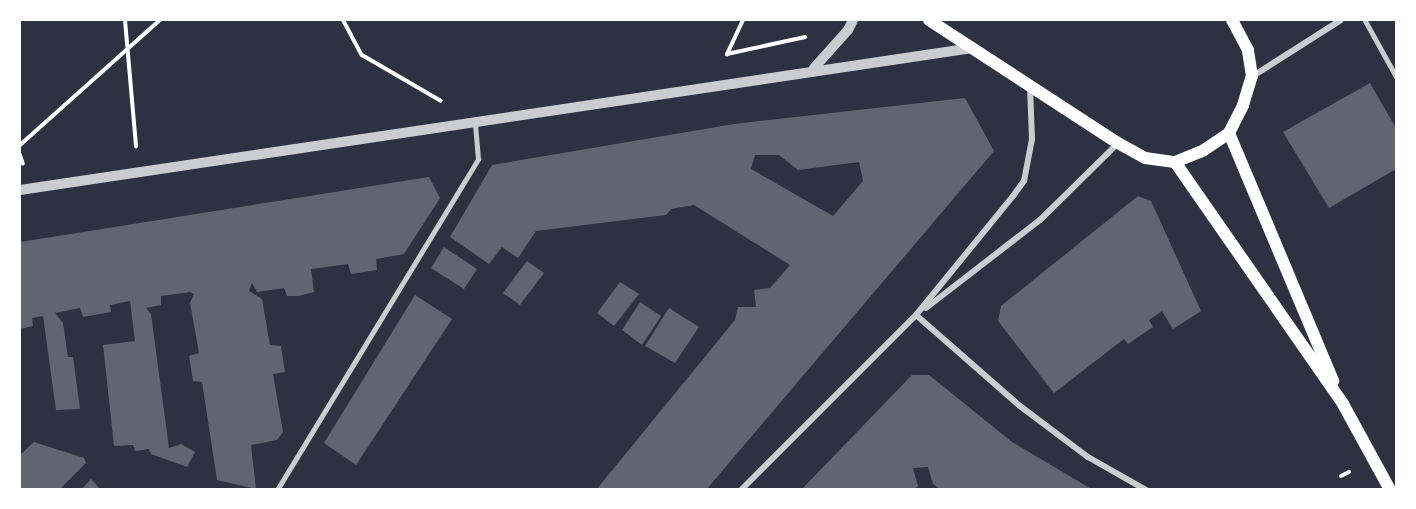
<!DOCTYPE html>
<html>
<head>
<meta charset="utf-8">
<style>
	body { margin:0 }
	#map { position:relative; width:1416px; height:509px; overflow:hidden; background:#2d3142; font-family:Signika,sans-serif }
	div>[style] { position:absolute }
	.building>* { inset:0; background:#626471 }
	.path>* { height:4px; margin:-2px; padding:0 2px; transform-origin:2px; border-radius:2px; background:#fff }
	.service>* { height:4.5px; margin:-2.25px; padding:0 2.25px; transform-origin:2.25px; border-radius:2.25px; background:#caccd0 }
	.minor>* { height:6px; margin:-3px; padding:0 3px; transform-origin:3px; border-radius:3px; background:#caccd0 }
	.tertiary>* { height:10px; margin:-5px; padding:0 5px; transform-origin:5px; border-radius:5px; background:#caccd0 }
	.secondary>* { height:12px; margin:-6px; padding:0 6px; transform-origin:6px; border-radius:6px; background:#fff }
	span { translate:-50% -50%; white-space:nowrap; text-align:center; line-height:1.15; -webkit-text-stroke:6px #fff; paint-order:stroke }
	.frame { position:absolute; inset:0; border:21px solid #fff; pointer-events:none }
</style>
</head>
<body>
<div id="map">
	<div class="building">
		<div style="clip-path:polygon(1370px 83px,1396px 128px,1396px 169px,1329px 208px,1283px 132px)"></div>
		<div style="clip-path:polygon(evenodd,965px 98px,994px 151px,706px 490px,596px 490px,735px 320px,738px 307px,756px 307px,754px 290px,770px 288px,790px 265px,694px 205px,671px 209px,666px 215px,536px 231px,518px 258px,502px 247px,489px 264px,450px 237px,492px 165px,734px 124px,965px 98px,755px 155px,779px 155px,798px 170px,859px 162px,863px 181px,833px 216px,751px 169px,755px 155px)"></div>
		<div style="clip-path:polygon(429px 177px,440px 198px,404px 254px,376px 259px,377px 270px,351px 274px,348px 264px,311px 269px,314px 292px,298px 296px,287px 296px,284px 288px,257px 292px,252px 283px,249px 291px,262px 299px,270px 345px,281px 346px,285px 372px,273px 374px,283px 432px,277px 440px,251px 445px,256px 489px,217px 480px,202px 382px,193px 381px,189px 356px,199px 353px,190px 303px,194px 294px,190px 292px,161px 296px,161px 305px,146px 308px,151px 314px,169px 448px,181px 444px,195px 452px,187px 467px,151px 454px,149px 449px,135px 451px,133px 445px,114px 446px,103px 345px,135px 341px,130px 301px,110px 305px,111px 312px,83px 317px,80px 308px,55px 313px,63px 323px,68px 357px,73px 357px,80px 409px,56px 410px,43px 316px,32px 318px,33px 326px,20px 329px,20px 242px)"></div>
		<div style="clip-path:polygon(1138px 196px,1151px 201px,1201px 311px,1173px 329px,1162px 311px,1149px 320px,1153px 327px,1128px 344px,1124px 339px,1054px 393px,998px 321px,1001px 306px)"></div>
		<div style="clip-path:polygon(444px 247px,477px 269px,464px 289px,431px 268px)"></div>
		<div style="clip-path:polygon(527px 261px,544px 273px,520px 305px,503px 293px)"></div>
		<div style="clip-path:polygon(620px 282px,639px 294px,614px 326px,597px 313px)"></div>
		<div style="clip-path:polygon(415px 295px,452px 319px,356px 465px,324px 443px)"></div>
		<div style="clip-path:polygon(640px 302px,661px 316px,642px 345px,622px 330px)"></div>
		<div style="clip-path:polygon(669px 308px,699px 327px,675px 363px,645px 346px)"></div>
		<div style="clip-path:polygon(912px 375px,929px 375px,1012px 442px,1093px 490px,941px 490px,933px 484px,928px 467px,913px 468px,918px 486px,914px 490px,801px 490px)"></div>
		<div style="clip-path:polygon(34px 442px,84px 458px,86px 463px,59px 490px,20px 490px,20px 455px)"></div>
		<div style="clip-path:polygon(91px 479px,101px 490px,81px 490px)"></div>
	</div>
	<div class="path">
		<div style="left:125px;top:20px;width:127px;rotate:85deg"></div>
		<div style="left:343px;top:20px;width:40px;rotate:62deg"></div>
		<div style="left:362px;top:55px;width:91px;rotate:30.2deg"></div>
		<div style="left:743px;top:20px;width:38px;rotate:115deg"></div>
		<div style="left:727px;top:54px;width:80px;rotate:-12.3deg"></div>
		<div style="left:20px;top:145px;width:188px;rotate:-41.8deg"></div>
		<div style="left:20px;top:155px;width:9px;rotate:72deg"></div>
		<div style="left:1341px;top:476px;width:9px;rotate:-27deg"></div>
	</div>
	<div class="service">
		<div style="left:1365px;top:20px;width:64px;rotate:61deg"></div>
		<div style="left:277px;top:490px;width:387px;rotate:-58.7deg"></div>
		<div style="left:478px;top:159px;width:37px;rotate:-95deg"></div>
	</div>
	<div class="minor">
		<div style="left:1253px;top:76px;width:104px;rotate:-32.5deg"></div>
		<div style="left:926px;top:308px;width:144px;rotate:-37.7deg"></div>
		<div style="left:1040px;top:220px;width:110px;rotate:-44.6deg"></div>
		<div style="left:916px;top:315px;width:138px;rotate:41.2deg"></div>
		<div style="left:1020px;top:406px;width:85px;rotate:36.9deg"></div>
		<div style="left:1088px;top:457px;width:67px;rotate:29.6deg"></div>
		<div style="left:741px;top:490px;width:247px;rotate:-45deg"></div>
		<div style="left:916px;top:315px;width:154px;rotate:-50.8deg"></div>
		<div style="left:1013px;top:196px;width:19px;rotate:-54deg"></div>
		<div style="left:1024px;top:181px;width:43px;rotate:-79.2deg"></div>
		<div style="left:1032px;top:139px;width:52px;rotate:-92.2deg"></div>
	</div>
	<div class="tertiary">
		<div style="left:814px;top:68px;width:51px;rotate:-48.2deg"></div>
		<div style="left:848px;top:30px;width:11px;rotate:-63deg"></div>
		<div style="left:20px;top:190px;width:963px;rotate:-8.48deg"></div>
	</div>
	<div class="secondary">
		<div style="left:929px;top:20px;width:225px;rotate:33.1deg"></div>
		<div style="left:1118px;top:143px;width:31px;rotate:29deg"></div>
		<div style="left:1145px;top:158px;width:30px;rotate:8deg"></div>
		<div style="left:1175px;top:162px;width:31px;rotate:-22deg"></div>
		<div style="left:1204px;top:150px;width:30px;rotate:-34deg"></div>
		<div style="left:1229px;top:133px;width:31px;rotate:-63deg"></div>
		<div style="left:1243px;top:105px;width:30px;rotate:-73deg"></div>
		<div style="left:1252px;top:76px;width:26px;rotate:-99deg"></div>
		<div style="left:1248px;top:50px;width:34px;rotate:-118deg"></div>
		<div style="left:1229px;top:133px;width:269px;rotate:67.2deg"></div>
		<div style="left:1175px;top:162px;width:295px;rotate:55.2deg"></div>
		<div style="left:1343px;top:404px;width:98px;rotate:61.3deg"></div>
	</div>
	<div class="frame"></div>
</div>
</body>
</html>
